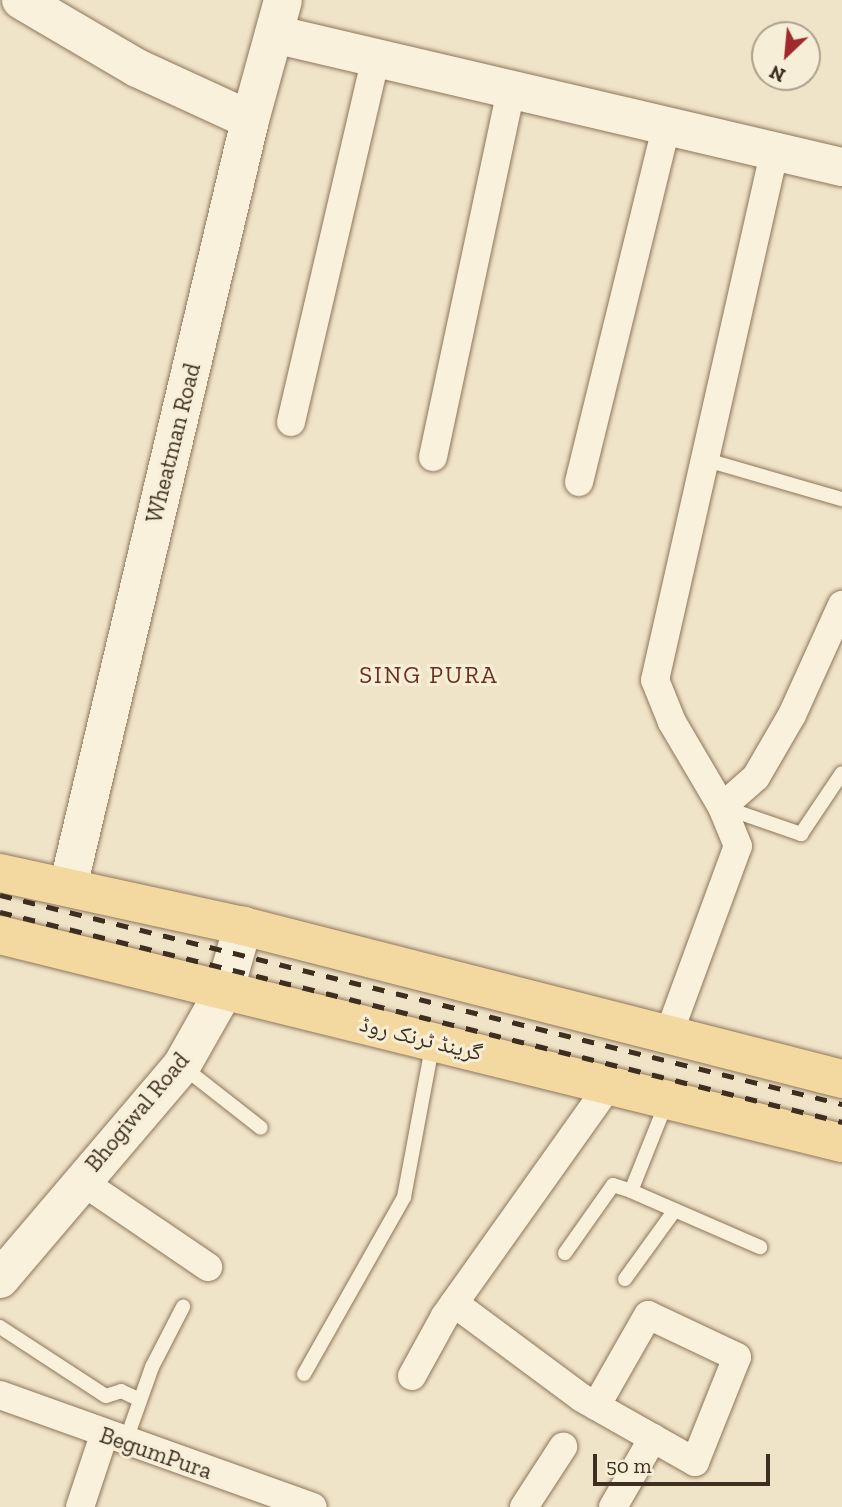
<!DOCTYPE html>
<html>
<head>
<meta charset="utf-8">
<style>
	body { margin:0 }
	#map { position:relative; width:842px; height:1507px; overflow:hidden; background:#f0e4c8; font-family:"Zilla Slab","Noto Naskh Arabic",serif }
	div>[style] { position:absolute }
	.roads { filter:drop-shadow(0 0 2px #8d765c) drop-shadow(0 0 2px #8d765c) }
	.lane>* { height:14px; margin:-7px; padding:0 7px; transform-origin:7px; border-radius:7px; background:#faf1dc }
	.street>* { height:28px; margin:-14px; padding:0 14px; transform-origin:14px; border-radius:14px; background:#faf1dc }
	.secondary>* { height:38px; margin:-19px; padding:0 19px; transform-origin:19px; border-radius:19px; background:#faf1dc }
	.primary>* { height:38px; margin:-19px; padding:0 19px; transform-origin:19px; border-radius:19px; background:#f3d9a0 }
	.rail>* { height:5px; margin-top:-2.5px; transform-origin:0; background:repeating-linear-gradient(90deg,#3d2e20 0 12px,transparent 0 24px) }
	span { translate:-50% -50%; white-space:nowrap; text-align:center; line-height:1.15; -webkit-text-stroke:6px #f7eed8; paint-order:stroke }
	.street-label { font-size:23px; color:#3d2e20 }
	.neighbourhood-label { font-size:24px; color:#6b2e1e; letter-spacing:2px }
	.north { position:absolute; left:751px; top:21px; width:70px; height:70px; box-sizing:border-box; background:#f7eed8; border:2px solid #ada18e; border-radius:50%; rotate:206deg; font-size:19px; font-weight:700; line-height:28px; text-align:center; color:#3d2e20 }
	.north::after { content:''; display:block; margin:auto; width:24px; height:32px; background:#9e2a2b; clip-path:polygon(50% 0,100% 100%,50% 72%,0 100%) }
	.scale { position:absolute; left:593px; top:1454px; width:177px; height:32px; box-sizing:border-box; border:4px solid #3d2e20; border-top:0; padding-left:9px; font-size:21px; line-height:24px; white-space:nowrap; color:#3d2e20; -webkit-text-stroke:5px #f7eed8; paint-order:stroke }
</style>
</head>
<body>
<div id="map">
	<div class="roads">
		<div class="lane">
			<div style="left:703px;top:459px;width:145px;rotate:16.1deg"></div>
			<div style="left:723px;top:807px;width:83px;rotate:19.1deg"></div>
			<div style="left:801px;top:834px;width:73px;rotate:-56.1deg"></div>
			<div style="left:182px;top:1066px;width:100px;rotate:38.1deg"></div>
			<div style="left:667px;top:1101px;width:97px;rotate:111.8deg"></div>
			<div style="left:631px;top:1191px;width:141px;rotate:23.5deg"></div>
			<div style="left:565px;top:1253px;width:83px;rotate:-54.8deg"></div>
			<div style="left:613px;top:1185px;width:19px;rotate:18deg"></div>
			<div style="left:625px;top:1279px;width:85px;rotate:-54.1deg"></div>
			<div style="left:0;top:1327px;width:126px;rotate:33.1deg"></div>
			<div style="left:106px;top:1396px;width:16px;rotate:-18deg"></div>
			<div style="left:121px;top:1391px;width:21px;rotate:25deg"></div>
			<div style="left:304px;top:1374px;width:203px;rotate:-60.5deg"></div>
			<div style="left:404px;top:1197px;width:158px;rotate:-79.4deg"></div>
			<div style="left:125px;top:1443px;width:81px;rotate:-70.4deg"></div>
			<div style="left:152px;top:1367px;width:68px;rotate:-62.7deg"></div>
		</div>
		<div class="street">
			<div style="left:291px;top:422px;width:374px;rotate:-76.9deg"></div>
			<div style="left:433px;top:457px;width:376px;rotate:-78deg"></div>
			<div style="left:579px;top:482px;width:368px;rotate:-76.2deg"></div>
			<div style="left:722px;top:807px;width:45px;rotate:-41.4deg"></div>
			<div style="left:756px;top:777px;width:72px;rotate:-59.9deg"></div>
			<div style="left:792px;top:715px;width:121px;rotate:-65.6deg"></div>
			<div style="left:668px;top:1036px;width:202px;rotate:-69.8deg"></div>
			<div style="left:738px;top:846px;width:42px;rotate:-112.3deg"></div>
			<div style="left:722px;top:807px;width:99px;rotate:-120.5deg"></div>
			<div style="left:672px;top:722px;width:45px;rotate:-112deg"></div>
			<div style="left:655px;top:680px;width:544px;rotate:-77.27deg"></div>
			<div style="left:80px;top:1180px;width:155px;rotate:34.2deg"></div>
			<div style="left:454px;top:1303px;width:159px;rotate:36.6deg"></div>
			<div style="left:582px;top:1398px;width:130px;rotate:29.5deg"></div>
			<div style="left:695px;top:1462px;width:113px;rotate:-68.2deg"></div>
			<div style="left:737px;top:1357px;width:98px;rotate:-154.7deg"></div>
			<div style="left:648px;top:1315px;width:105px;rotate:119.7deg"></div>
			<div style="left:412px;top:1376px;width:68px;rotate:-61.2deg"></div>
			<div style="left:445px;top:1316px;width:283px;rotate:-54.6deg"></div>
			<div style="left:0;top:1395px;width:332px;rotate:19.7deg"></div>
			<div style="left:80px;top:1507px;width:76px;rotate:-71.6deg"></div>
			<div style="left:524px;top:1507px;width:72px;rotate:-57deg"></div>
			<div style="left:613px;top:1507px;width:80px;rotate:-59.9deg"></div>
		</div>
		<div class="secondary">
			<div style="left:21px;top:0;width:134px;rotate:30.4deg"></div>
			<div style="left:137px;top:68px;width:124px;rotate:24.7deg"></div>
			<div style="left:274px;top:34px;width:583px;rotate:13.18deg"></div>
			<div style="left:68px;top:887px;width:788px;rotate:-76.65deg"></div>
			<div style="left:250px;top:120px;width:124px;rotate:-74.6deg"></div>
			<div style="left:0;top:1279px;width:281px;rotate:-49.6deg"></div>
			<div style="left:182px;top:1065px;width:87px;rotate:-60.5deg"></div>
			<div style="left:225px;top:989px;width:66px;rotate:-74.1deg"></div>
		</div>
		<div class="primary">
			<div style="left:0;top:873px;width:249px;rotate:12.3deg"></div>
			<div style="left:243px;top:926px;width:618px;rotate:14.33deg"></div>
			<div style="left:0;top:935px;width:867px;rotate:13.88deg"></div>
		</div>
	</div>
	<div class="rail">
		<div style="left:0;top:895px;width:868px;rotate:13.94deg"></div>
		<div style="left:0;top:912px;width:868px;rotate:14deg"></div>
	</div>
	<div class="street-label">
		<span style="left:173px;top:443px;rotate:-76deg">Wheatman Road</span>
		<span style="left:421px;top:1038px;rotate:14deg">گرینڈ ٹرنک روڈ</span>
		<span style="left:137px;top:1112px;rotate:-50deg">Bhogiwal Road</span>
		<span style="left:156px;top:1453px;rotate:19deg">BegumPura</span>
	</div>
	<div class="neighbourhood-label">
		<span style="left:429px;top:675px">SING PURA</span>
	</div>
	<div class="north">N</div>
	<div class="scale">50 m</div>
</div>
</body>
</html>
